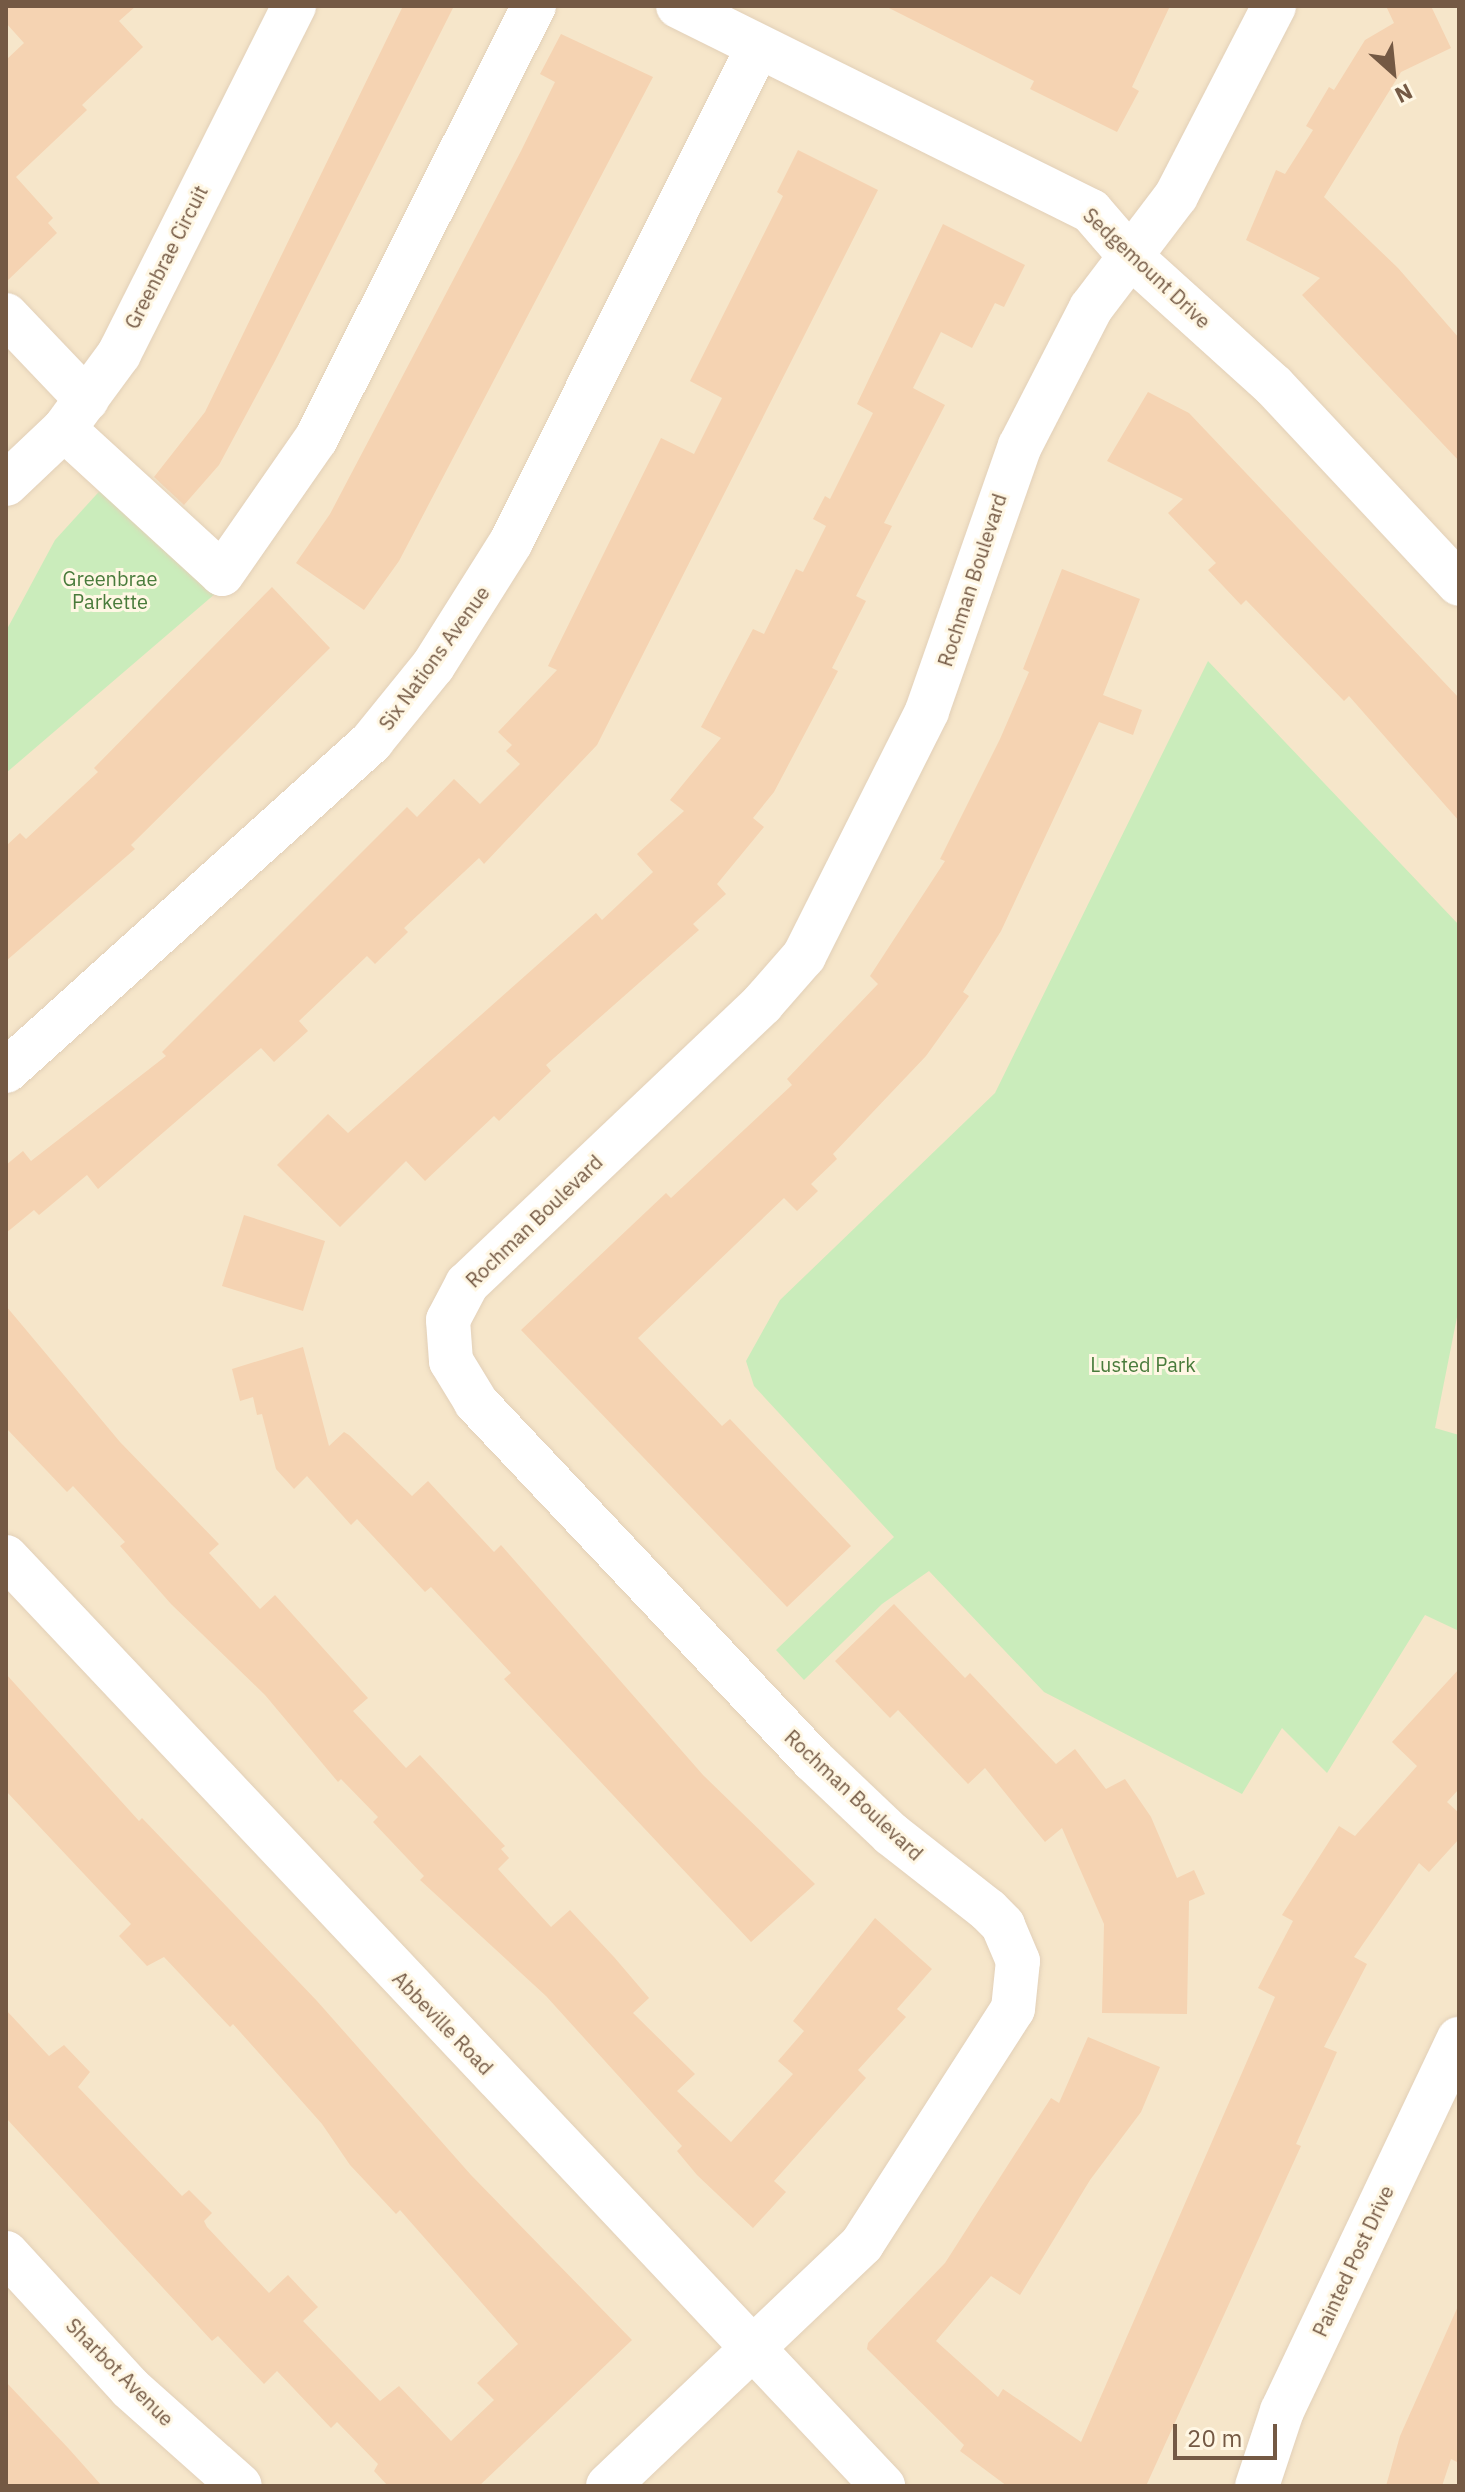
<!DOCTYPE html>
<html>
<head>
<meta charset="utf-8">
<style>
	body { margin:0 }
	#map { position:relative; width:1465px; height:2492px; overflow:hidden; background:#fef4dc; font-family:"IBM Plex Sans",sans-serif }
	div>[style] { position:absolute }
	.residential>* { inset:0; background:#f6e6ca }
	.green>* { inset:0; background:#caecbb }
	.building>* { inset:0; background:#f5d3b2 }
	.roads { filter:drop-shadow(0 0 2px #e2d0b8) drop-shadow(0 0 2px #e2d0b8) }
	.minor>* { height:44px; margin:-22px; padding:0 22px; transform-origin:22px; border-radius:22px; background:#fff }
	span { translate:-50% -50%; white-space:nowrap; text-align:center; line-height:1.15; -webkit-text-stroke:6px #fff7e4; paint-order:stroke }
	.street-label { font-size:20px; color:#745944 }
	.park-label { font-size:20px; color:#497b3b }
	.frame { position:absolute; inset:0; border:8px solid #745944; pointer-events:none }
	.north { position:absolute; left:1353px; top:32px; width:80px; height:80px; -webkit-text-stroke:6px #fff7e4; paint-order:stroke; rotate:153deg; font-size:22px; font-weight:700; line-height:32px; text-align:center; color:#745944 }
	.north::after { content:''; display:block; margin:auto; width:28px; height:36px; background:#745944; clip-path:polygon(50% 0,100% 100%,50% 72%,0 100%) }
	.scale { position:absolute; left:1173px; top:2424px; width:104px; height:36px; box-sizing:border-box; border:4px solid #745944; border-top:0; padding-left:10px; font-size:24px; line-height:28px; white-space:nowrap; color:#745944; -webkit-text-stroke:6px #fff7e4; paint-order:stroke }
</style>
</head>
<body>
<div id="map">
	<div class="residential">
		<div style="clip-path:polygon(6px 6px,1459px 6px,1459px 2486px,6px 2486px)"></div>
	</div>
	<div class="green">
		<div style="clip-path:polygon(106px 484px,216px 593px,6px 773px,6px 631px,55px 540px)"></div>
		<div style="clip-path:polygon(1208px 661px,1459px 925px,1459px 1307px,1435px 1428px,1459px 1435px,1459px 1631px,1425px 1615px,1327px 1773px,1282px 1728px,1242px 1794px,1044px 1692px,929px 1571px,882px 1604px,804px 1680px,776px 1650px,894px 1537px,754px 1386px,746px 1361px,780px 1300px,995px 1093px)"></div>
	</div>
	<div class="building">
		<div style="clip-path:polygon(6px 6px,136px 6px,119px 21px,143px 47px,82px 105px,87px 110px,16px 177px,53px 218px,48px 223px,57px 233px,6px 282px,6px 60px,24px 43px,6px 23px)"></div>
		<div style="clip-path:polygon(403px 6px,454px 6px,276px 359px,219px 465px,184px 505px,154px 477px,205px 412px)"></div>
		<div style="clip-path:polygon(885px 6px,1170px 6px,1132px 87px,1139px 91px,1117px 132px,1030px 89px,1034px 81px)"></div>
		<div style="clip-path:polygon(1386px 6px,1431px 6px,1451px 48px,1401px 72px,1324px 197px,1398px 268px,1459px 338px,1459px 461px,1302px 295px,1320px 278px,1246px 240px,1276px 170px,1285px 174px,1313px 130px,1306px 126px,1329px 87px,1334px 90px,1365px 40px,1394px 23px)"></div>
		<div style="clip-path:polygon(561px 34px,653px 77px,399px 561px,364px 610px,296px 563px,330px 514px,521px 151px,555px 82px,540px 74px)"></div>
		<div style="clip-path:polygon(798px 150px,878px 190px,597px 745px,484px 864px,479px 858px,404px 928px,408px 932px,375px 964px,367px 956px,299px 1021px,308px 1031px,274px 1062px,261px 1048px,98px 1189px,87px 1175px,39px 1215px,34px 1210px,6px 1233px,6px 1165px,23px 1151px,31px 1161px,166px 1056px,162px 1052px,407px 807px,417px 817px,454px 779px,480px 804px,520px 764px,506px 751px,512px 745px,498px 732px,557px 670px,548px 666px,661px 438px,694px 454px,722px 398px,690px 381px,783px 196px,777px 192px)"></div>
		<div style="clip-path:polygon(943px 224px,1025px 265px,1004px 307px,995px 303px,972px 348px,941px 332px,913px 388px,945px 405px,884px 523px,892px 526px,856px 596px,866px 601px,832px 668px,838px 671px,774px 792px,753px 818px,764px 827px,717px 884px,726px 894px,693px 924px,699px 930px,546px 1065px,551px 1071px,499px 1121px,494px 1116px,425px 1181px,406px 1161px,340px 1227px,277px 1165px,328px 1114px,348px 1133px,596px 913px,602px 920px,653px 872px,637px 854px,684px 811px,670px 800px,721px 738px,701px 727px,753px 629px,764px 634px,796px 569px,803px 572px,826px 526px,813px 519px,825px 496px,830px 499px,873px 413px,857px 404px)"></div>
		<div style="clip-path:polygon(1148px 392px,1189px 413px,1459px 698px,1459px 821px,1349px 696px,1344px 701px,1246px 600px,1241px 605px,1208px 570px,1216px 563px,1168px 513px,1183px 499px,1107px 461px)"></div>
		<div style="clip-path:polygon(1062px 569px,1140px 599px,1103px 695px,1142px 710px,1133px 735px,1099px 722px,1001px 931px,963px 992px,969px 996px,926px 1056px,833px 1154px,837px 1159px,811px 1184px,818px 1191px,797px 1211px,784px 1198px,638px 1338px,722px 1426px,730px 1419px,851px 1546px,787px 1607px,521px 1330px,666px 1193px,671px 1198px,792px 1085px,787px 1079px,878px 984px,870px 976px,945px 861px,940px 859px,1000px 739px,1029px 672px,1023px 669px)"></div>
		<div style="clip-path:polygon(272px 587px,330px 648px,131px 845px,135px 849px,6px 961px,6px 846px,20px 833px,26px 839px,98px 772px,94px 768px)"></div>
		<div style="clip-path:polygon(244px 1215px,325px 1241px,303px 1311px,222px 1286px)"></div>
		<div style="clip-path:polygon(6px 1306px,120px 1442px,219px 1544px,209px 1553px,260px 1609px,275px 1595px,368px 1698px,353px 1711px,406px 1768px,420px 1755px,505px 1846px,501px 1849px,509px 1858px,498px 1869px,551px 1927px,570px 1910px,614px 1957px,649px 1998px,633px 2013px,695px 2074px,677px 2091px,731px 2142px,793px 2074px,778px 2061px,804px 2031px,793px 2021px,875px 1918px,932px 1969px,897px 2009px,906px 2017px,858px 2070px,866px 2078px,774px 2181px,786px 2192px,753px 2228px,697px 2175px,677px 2151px,682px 2146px,546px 1996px,420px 1880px,424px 1876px,373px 1822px,378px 1817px,341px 1779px,338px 1782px,265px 1695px,171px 1604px,120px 1546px,125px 1542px,73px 1486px,67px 1492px,6px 1428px)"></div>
		<div style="clip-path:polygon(303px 1347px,329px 1446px,344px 1432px,349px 1435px,412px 1496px,428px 1481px,494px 1552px,501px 1545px,703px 1775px,815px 1884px,751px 1942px,504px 1679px,511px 1673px,431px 1587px,425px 1592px,357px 1519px,351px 1525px,307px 1476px,294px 1489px,276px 1469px,262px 1414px,257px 1415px,253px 1397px,240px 1401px,232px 1369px)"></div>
		<div style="clip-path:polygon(894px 1604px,965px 1678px,970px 1673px,1056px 1764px,1075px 1749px,1106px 1789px,1125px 1779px,1151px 1817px,1177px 1878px,1194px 1870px,1205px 1894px,1189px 1901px,1187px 2014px,1102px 2013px,1104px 1924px,1062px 1828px,1045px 1842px,985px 1768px,968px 1784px,898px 1710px,890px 1718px,835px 1661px)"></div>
		<div style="clip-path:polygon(1459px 1669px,1459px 1789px,1447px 1802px,1459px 1813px,1459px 1839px,1429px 1872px,1419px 1863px,1354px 1957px,1367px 1964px,1324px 2047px,1337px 2052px,1296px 2144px,1301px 2146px,1146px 2486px,1007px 2486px,960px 2451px,964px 2445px,867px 2349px,868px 2343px,945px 2263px,1051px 2098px,1059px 2103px,1088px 2037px,1160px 2067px,1141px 2112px,1090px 2180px,1020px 2295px,991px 2276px,936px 2341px,998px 2397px,1003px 2389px,1081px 2442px,1275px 1997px,1258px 1988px,1293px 1921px,1282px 1915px,1339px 1826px,1355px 1836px,1417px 1766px,1392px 1742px)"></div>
		<div style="clip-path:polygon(6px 1674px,139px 1821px,142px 1818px,317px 2001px,471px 2175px,632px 2340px,479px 2486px,388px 2486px,374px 2471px,378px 2464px,337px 2422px,331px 2428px,277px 2371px,264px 2384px,218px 2336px,212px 2341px,6px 2118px,6px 2010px,49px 2056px,64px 2045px,90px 2072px,78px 2087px,182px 2196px,189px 2190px,212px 2213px,204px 2221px,207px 2227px,269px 2293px,288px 2275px,318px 2307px,303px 2321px,380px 2401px,399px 2386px,451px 2441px,494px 2400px,477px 2383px,518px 2344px,400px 2210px,396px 2214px,350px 2165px,322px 2124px,233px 2024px,230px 2027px,164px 1957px,147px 1966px,119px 1936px,131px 1924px,6px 1791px)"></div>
		<div style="clip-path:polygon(1459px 2304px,1459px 2463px,1451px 2459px,1442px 2486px,1386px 2486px,1400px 2436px)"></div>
		<div style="clip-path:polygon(6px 2382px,69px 2449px,102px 2486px,6px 2486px)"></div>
	</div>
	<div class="roads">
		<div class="minor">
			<div style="left:678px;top:6px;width:461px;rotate:26.4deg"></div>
			<div style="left:1091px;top:211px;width:58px;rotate:49.2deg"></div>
			<div style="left:1129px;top:255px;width:195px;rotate:42.1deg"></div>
			<div style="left:1274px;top:386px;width:271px;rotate:46.9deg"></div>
			<div style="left:6px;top:315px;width:117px;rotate:46.4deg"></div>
			<div style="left:64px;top:429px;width:214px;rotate:42.5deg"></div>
			<div style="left:222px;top:574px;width:165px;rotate:-55.2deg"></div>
			<div style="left:316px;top:439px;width:485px;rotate:-63.3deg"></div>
			<div style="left:6px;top:484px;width:80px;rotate:-43.5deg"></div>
			<div style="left:64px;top:429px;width:93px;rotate:-53.7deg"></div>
			<div style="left:119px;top:354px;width:390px;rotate:-63.3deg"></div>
			<div style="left:6px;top:1071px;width:493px;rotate:-42deg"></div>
			<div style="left:372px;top:741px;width:97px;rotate:-50.9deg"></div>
			<div style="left:433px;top:666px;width:146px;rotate:-57.8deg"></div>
			<div style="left:511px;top:542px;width:553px;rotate:-63.48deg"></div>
			<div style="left:6px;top:1557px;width:1278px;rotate:46.65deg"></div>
			<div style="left:6px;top:2253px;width:183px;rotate:47.4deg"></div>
			<div style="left:130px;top:2388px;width:147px;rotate:41.7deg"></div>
			<div style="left:608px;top:2486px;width:351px;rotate:-43.6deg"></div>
			<div style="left:862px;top:2244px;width:279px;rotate:-57.3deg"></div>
			<div style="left:1013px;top:2009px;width:48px;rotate:-84.1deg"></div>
			<div style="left:1018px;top:1961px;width:39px;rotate:-113deg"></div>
			<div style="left:1003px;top:1925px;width:21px;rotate:-135deg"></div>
			<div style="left:988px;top:1910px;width:123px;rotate:-141.9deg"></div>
			<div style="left:891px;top:1834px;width:108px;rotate:-136.5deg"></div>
			<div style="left:813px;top:1760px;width:492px;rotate:-133.3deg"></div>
			<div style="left:476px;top:1402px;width:48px;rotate:-121.4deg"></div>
			<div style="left:451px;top:1361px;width:41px;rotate:-94.2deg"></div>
			<div style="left:448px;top:1320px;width:41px;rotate:-62.2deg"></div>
			<div style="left:467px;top:1284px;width:407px;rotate:-43.5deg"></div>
			<div style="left:762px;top:1004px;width:64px;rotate:-48.8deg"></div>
			<div style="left:804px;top:956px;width:274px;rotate:-63.3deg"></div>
			<div style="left:927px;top:711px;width:281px;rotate:-70.7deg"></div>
			<div style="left:1020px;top:446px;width:155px;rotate:-62.8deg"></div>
			<div style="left:1091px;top:308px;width:141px;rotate:-52.8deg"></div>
			<div style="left:1176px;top:196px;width:214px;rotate:-62.7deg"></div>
			<div style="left:1257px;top:2486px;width:79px;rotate:-71.6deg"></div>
			<div style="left:1282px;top:2411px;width:412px;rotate:-64.6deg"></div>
		</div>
	</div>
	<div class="street-label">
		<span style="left:166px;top:257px;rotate:-63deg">Greenbrae Circuit</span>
		<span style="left:1147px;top:268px;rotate:43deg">Sedgemount Drive</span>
		<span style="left:972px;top:580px;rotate:-72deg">Rochman Boulevard</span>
		<span style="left:434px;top:658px;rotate:-54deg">Six Nations Avenue</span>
		<span style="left:534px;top:1221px;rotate:-44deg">Rochman Boulevard</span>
		<span style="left:854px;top:1795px;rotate:43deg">Rochman Boulevard</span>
		<span style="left:443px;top:2023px;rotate:46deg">Abbeville Road</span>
		<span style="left:1353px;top:2261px;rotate:-65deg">Painted Post Drive</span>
		<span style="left:120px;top:2372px;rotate:45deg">Sharbot Avenue</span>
	</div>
	<div class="park-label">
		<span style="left:110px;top:590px">Greenbrae<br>Parkette</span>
		<span style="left:1143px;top:1364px">Lusted Park</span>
	</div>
	<div class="frame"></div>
	<div class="north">N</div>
	<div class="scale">20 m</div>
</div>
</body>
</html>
